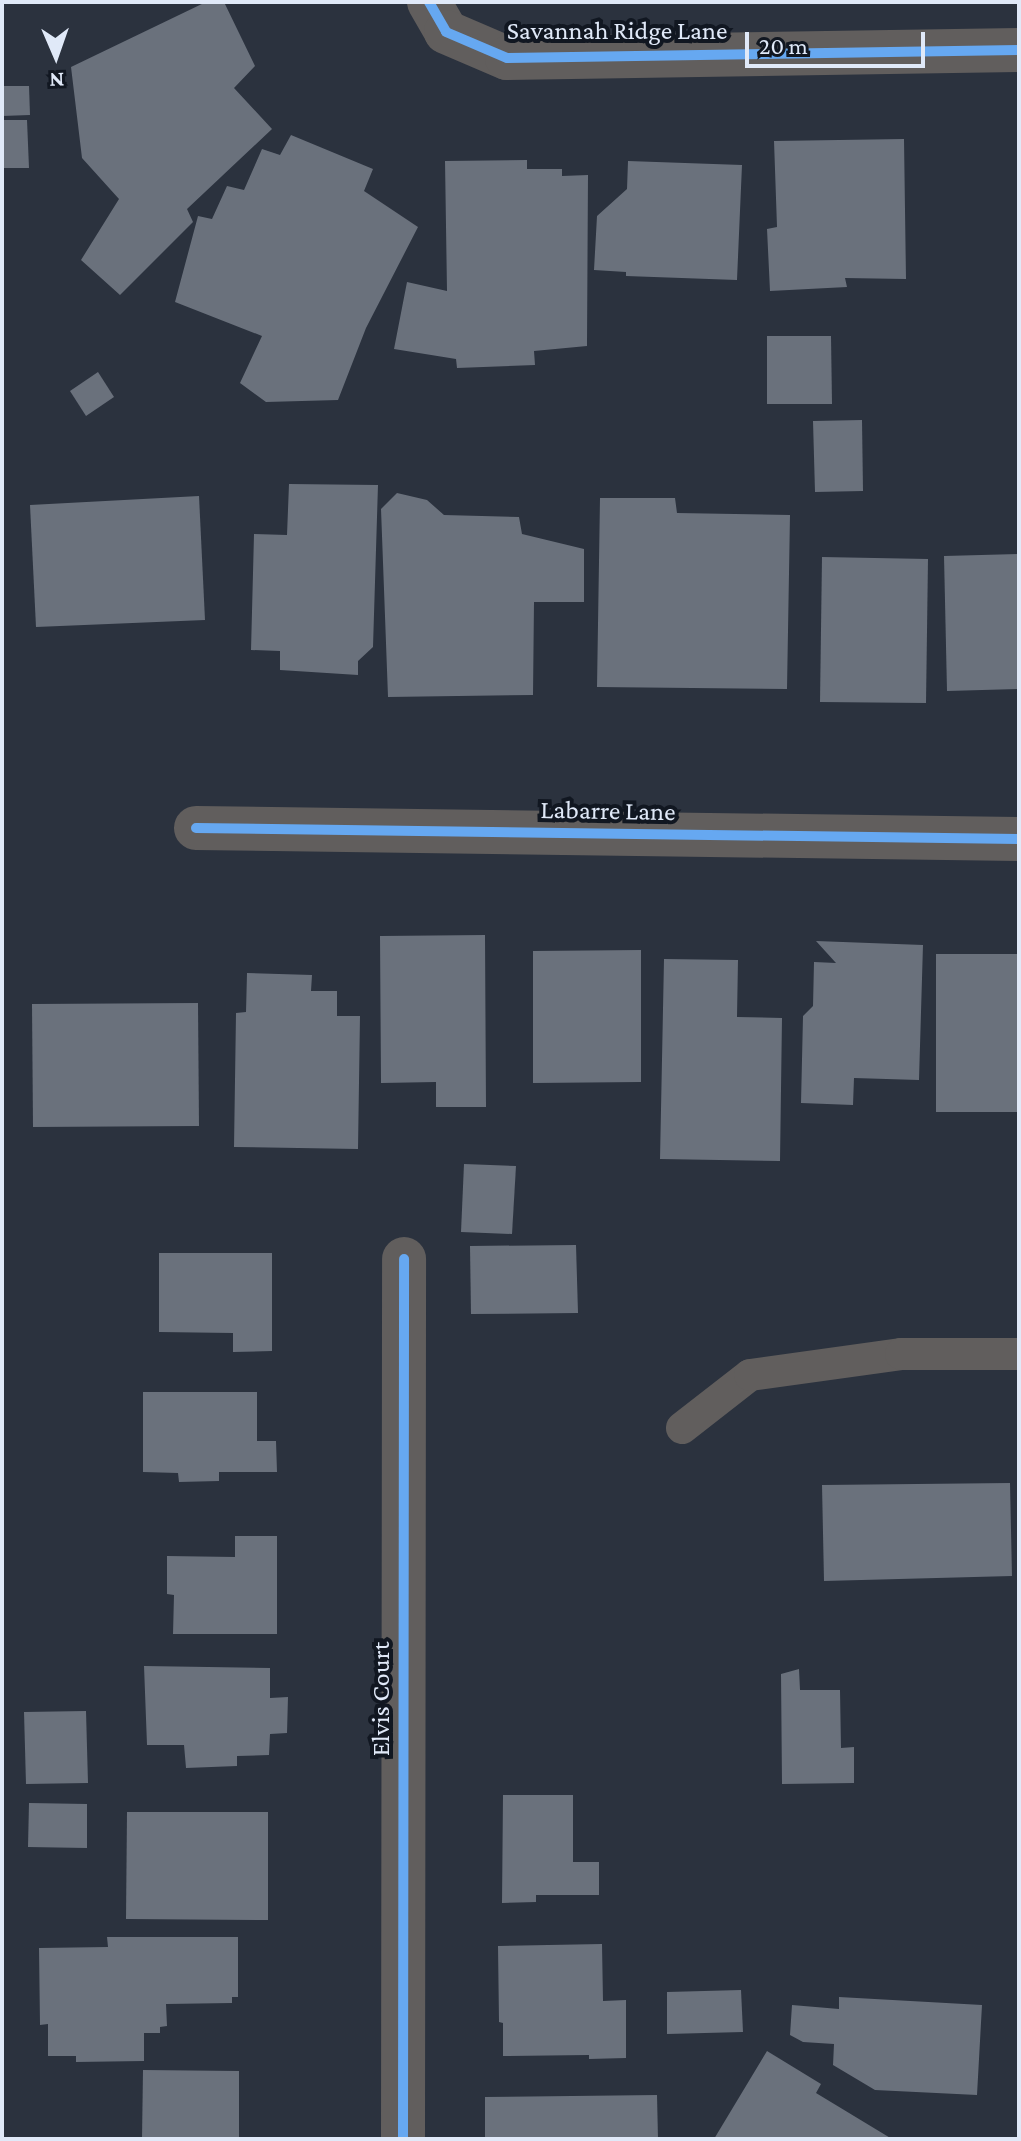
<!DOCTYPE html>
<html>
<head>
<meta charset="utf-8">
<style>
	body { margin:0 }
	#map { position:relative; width:1021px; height:2141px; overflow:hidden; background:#2b323e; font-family:"Crimson Pro",serif }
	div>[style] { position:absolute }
	.building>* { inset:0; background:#6a717c }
	.lane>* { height:32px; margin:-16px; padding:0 16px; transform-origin:16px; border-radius:16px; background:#615e5d }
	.street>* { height:44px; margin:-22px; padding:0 22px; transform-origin:22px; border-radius:22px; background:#615e5d }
	.cycleway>* { height:10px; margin:-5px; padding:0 5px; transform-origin:5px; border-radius:5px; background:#66a8f1 }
	span { translate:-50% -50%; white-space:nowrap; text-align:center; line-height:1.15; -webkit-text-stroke:8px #111721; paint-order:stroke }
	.street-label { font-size:26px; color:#e0e9f8 }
	.frame { position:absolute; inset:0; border:4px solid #e0e9f8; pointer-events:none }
	.north { position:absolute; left:16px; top:16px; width:80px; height:80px; -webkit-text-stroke:6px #111721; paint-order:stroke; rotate:178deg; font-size:22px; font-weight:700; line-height:32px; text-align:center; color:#e0e9f8 }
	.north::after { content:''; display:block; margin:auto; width:28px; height:36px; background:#e0e9f8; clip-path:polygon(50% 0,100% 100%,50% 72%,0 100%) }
	.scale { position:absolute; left:745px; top:32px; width:180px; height:36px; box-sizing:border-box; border:4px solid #e0e9f8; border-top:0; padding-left:10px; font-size:24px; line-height:28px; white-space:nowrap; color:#e0e9f8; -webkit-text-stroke:6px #111721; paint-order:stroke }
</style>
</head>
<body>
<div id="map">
	<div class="building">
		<div style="clip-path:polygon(206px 2px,224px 2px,255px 66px,234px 88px,272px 129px,187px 209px,193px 222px,120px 295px,81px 260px,119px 199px,82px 158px,71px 67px)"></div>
		<div style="clip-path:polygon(2px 86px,29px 86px,30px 115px,2px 116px)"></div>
		<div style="clip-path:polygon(2px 120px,27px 120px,29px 168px,2px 168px)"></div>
		<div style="clip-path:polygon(291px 135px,373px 169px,364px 191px,418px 227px,366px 328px,338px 400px,266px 402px,240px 383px,262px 336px,175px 302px,198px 216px,212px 219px,227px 186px,244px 190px,262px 149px,280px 155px)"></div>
		<div style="clip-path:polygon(904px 139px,906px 279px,845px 278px,847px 287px,770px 291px,767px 229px,777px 227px,774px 141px)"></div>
		<div style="clip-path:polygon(527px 160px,527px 169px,562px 169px,562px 176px,588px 175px,587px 346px,534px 351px,535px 365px,457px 368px,456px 359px,394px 349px,407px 282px,447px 291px,445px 161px)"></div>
		<div style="clip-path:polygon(628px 161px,742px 165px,737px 280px,626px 276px,626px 272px,594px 270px,597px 216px,627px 189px)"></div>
		<div style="clip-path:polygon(767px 336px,831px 336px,832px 404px,767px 404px)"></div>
		<div style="clip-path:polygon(98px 372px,114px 397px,86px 416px,70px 391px)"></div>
		<div style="clip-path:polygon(862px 420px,863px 491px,815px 492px,813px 421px)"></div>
		<div style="clip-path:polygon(289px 484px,378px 485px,373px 647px,358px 661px,358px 675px,280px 670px,280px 651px,251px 650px,254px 534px,287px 535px)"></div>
		<div style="clip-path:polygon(397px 493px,427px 500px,444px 515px,519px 517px,522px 534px,584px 549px,584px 602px,534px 602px,533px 695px,388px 697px,381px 509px)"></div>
		<div style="clip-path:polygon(199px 496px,205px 620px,36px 627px,30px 505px)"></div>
		<div style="clip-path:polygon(600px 498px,675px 498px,677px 513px,790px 515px,787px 689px,597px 687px)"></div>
		<div style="clip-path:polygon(1019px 554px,1019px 689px,947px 691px,944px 556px)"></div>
		<div style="clip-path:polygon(822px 557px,928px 559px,926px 703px,820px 702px)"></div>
		<div style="clip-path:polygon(485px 935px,486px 1107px,436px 1107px,436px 1082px,381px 1083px,380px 936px)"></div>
		<div style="clip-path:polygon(816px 941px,923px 945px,919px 1080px,854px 1078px,853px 1105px,801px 1103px,803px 1016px,813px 1006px,814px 962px,836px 963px)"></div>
		<div style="clip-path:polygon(641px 950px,641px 1082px,533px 1083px,533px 951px)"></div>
		<div style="clip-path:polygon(936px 954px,1019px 954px,1019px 1112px,936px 1112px)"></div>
		<div style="clip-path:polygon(664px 959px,738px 960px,737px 1017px,782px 1018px,780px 1161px,660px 1159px)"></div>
		<div style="clip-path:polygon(247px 973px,312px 975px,311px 991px,337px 991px,337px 1016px,360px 1016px,358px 1149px,234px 1147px,236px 1013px,246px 1012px)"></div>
		<div style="clip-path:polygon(198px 1003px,199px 1126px,33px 1127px,32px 1004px)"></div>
		<div style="clip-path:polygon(464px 1164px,516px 1166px,512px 1234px,461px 1232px)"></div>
		<div style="clip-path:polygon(576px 1245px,578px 1313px,471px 1314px,470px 1246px)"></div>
		<div style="clip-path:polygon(159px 1253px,272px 1253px,272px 1351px,233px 1352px,233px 1333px,159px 1332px)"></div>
		<div style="clip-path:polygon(143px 1392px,257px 1392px,257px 1441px,276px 1441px,277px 1472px,219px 1472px,219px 1481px,179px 1482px,178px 1473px,143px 1472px)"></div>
		<div style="clip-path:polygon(1010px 1483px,1012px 1576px,824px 1581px,822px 1485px)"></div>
		<div style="clip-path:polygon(235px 1536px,277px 1536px,277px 1634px,173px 1634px,174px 1595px,167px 1594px,167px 1556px,235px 1557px)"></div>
		<div style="clip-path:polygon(144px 1666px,270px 1668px,270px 1698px,288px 1697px,287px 1733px,270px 1734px,269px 1755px,237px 1756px,237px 1766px,186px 1768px,184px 1745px,147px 1745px)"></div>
		<div style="clip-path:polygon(799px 1669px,800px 1690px,840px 1690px,841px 1748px,854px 1747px,854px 1783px,782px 1784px,781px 1674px)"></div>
		<div style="clip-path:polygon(86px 1711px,88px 1783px,26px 1784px,24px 1712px)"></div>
		<div style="clip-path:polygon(503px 1795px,573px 1795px,573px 1862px,599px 1862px,599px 1895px,536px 1895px,536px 1902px,502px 1903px)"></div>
		<div style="clip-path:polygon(29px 1803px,87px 1804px,87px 1848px,28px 1847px)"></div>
		<div style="clip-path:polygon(127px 1812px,268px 1812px,268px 1920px,126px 1919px)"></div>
		<div style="clip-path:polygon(107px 1937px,238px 1937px,238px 1997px,232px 1997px,232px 2003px,166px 2004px,167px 2026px,160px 2027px,160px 2033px,144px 2033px,144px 2061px,76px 2062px,76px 2056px,48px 2056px,48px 2024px,40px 2025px,39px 1948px,108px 1947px)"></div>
		<div style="clip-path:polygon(602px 1944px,603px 2001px,626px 2000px,626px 2058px,589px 2059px,589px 2055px,503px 2056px,503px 2023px,499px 2022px,498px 1946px)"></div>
		<div style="clip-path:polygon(741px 1990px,743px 2032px,667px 2034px,667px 1992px)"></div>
		<div style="clip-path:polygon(839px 1997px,982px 2005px,977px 2095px,875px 2090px,833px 2065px,834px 2044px,803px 2042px,790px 2035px,792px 2005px,839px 2009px)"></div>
		<div style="clip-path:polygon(767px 2051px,821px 2084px,816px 2093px,892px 2139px,714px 2139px)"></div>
		<div style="clip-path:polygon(143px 2070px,239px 2071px,239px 2139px,142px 2139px)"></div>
		<div style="clip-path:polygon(657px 2095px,658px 2139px,485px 2139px,485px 2097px)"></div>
	</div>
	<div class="lane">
		<div style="left:682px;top:1428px;width:86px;rotate:-37.9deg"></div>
		<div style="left:750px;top:1375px;width:152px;rotate:-7.9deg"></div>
		<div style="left:901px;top:1354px;width:118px"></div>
	</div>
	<div class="street">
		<div style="left:429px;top:2px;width:34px;rotate:60deg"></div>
		<div style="left:446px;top:32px;width:66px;rotate:23.1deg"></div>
		<div style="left:507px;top:58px;width:512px;rotate:-0.9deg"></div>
		<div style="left:196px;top:828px;width:823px;rotate:0.77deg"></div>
		<div style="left:403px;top:2139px;width:880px;rotate:-89.93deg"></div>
	</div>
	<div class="cycleway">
		<div style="left:429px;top:2px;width:34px;rotate:60deg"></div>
		<div style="left:446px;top:32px;width:66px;rotate:23.1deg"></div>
		<div style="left:507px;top:58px;width:512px;rotate:-0.9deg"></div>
		<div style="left:196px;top:828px;width:823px;rotate:0.77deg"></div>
		<div style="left:403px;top:2139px;width:880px;rotate:-89.93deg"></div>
	</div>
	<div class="street-label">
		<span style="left:617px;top:31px">Savannah Ridge Lane</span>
		<span style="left:608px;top:811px;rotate:1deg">Labarre Lane</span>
		<span style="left:381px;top:1699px;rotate:-90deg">Elvis Court</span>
	</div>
	<div class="frame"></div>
	<div class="north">N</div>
	<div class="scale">20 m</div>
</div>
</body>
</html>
